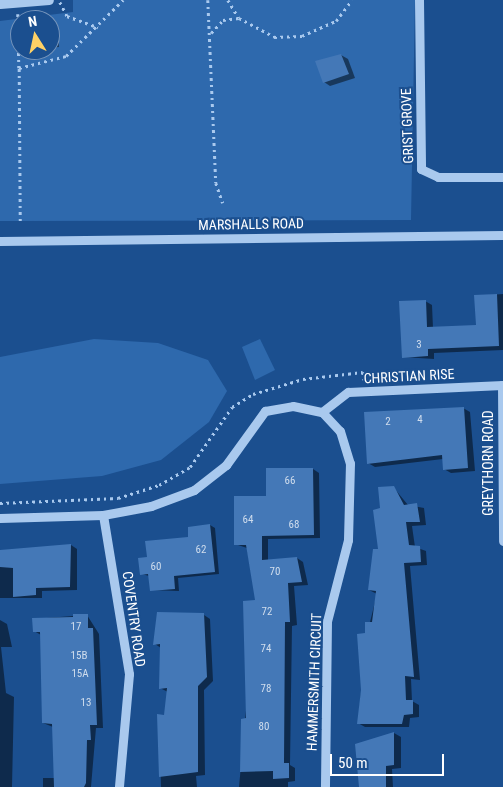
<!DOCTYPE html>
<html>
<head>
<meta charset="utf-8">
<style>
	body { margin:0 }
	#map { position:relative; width:503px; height:787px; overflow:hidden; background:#1b4f8f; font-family:"Roboto Condensed",sans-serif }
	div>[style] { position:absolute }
	.green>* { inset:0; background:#2e69ad }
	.shadow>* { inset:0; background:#0007 }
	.building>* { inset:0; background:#4478b7 }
	.path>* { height:2.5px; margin-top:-1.25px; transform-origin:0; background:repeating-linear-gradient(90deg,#a9c9ee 0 2.5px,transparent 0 6.5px) }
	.minor>* { height:9px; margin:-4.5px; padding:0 4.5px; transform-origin:4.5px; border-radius:4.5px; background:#a9c9ee }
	span { translate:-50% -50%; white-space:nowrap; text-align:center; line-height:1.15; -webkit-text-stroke:4px #1b4f8f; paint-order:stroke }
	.number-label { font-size:11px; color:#d0dded }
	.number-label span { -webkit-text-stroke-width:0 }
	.street-label { font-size:14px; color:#fff }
	.north { position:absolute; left:10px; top:10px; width:50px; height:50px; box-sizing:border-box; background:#1b4f8f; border:1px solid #7695bc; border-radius:50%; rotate:350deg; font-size:14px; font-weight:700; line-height:20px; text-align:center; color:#fff }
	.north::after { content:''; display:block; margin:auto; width:18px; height:22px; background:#ffd166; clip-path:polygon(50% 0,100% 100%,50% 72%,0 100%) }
	.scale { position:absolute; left:330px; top:754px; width:114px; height:22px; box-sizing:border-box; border:2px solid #fff; border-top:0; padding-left:6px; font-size:15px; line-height:18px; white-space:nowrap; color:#fff; -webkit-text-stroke:4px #1b4f8f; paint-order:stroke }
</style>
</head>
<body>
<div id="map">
	<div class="green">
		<div style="clip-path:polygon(evenodd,73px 0,415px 0,411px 220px,0 221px,0 21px,73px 12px,73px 0,20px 20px,50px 20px,50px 50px,20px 50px,20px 20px)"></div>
		<div style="clip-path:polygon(94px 339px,158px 343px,208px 360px,227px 391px,209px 422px,161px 460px,102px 476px,0 484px,0 357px)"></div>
		<div style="clip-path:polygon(260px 339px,275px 370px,255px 380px,242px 347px)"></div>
	</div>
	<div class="shadow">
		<div style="clip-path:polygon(51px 21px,57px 24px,59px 47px,50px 48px)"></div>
		<div style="clip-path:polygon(341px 55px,348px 59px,355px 78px,330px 86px,324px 82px)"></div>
		<div style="clip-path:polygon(503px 294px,503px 350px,434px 353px,434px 359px,403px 357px,425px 301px,432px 305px,433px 328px,477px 326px,476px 296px)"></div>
		<div style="clip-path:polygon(463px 408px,470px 412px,475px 471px,451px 473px,444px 469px,443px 459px,375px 467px,368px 463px)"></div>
		<div style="clip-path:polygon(313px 469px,319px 473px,320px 538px,268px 539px,268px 561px,297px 558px,303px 562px,308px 585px,294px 586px,297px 625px,292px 626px,290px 765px,295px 768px,295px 781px,288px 782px,288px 787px,239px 787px,256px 601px,247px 548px,235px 544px,267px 497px)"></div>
		<div style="clip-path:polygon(394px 488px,408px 505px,424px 508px,426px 525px,412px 526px,415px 547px,426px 551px,427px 565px,410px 566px,420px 680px,411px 679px,412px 701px,419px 705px,419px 717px,410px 718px,409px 727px,365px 727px,358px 723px,367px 634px,377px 594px,369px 590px,379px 551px,381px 509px)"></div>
		<div style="clip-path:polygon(210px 525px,215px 528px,219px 574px,178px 578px,179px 591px,151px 590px,149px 576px,142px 574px,148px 558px,189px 538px,189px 528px)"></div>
		<div style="clip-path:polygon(71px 545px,77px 549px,77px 590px,42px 591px,42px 598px,0 598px,0 551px)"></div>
		<div style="clip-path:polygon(87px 615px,99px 634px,103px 728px,96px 728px,91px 787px,43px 787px,43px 778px,55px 778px,53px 727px,43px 723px,41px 635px,34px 631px,33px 619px)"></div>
		<div style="clip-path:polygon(204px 615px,210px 619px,213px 681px,204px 690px,205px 775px,196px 776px,197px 787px,161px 787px,159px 716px,165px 716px,168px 692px,160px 688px,161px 648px,155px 644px)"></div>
		<div style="clip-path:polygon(0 620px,7px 624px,12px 647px,1px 647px,6px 693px,14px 697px,12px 787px,0 787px)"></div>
		<div style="clip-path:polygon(394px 733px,401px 737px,401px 768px,392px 769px,393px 787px,360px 787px,356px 745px)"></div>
	</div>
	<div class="building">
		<div style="clip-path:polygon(341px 54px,349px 74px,323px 83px,315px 61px)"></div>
		<div style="clip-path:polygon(497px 294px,499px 346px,428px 349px,428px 356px,402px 358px,399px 301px,426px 300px,427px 327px,476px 325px,474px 295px)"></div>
		<div style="clip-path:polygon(464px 407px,468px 468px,443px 470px,442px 455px,367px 464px,364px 412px)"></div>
		<div style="clip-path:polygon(266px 468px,313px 468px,314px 535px,262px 536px,262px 560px,297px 557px,302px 582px,288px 583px,290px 622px,285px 622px,284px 763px,289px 763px,289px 778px,273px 779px,273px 771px,240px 772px,241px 719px,246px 718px,243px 601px,255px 600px,246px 545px,234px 545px,234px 496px,266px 496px)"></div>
		<div style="clip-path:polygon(394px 486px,404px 505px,417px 503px,420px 522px,406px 522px,409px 545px,420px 546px,421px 562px,404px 563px,414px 677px,405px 676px,406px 700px,413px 700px,413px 714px,404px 715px,402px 724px,357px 724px,361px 690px,357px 634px,365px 633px,365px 622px,372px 622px,376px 591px,368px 590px,373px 549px,378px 549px,373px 510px,380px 508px,378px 487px)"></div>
		<div style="clip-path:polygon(210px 524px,215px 572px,174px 576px,175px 589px,150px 591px,148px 574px,140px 575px,138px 558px,147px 557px,145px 541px,188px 537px,188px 527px)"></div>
		<div style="clip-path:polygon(71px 544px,70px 587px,36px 588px,36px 595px,13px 597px,13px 568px,0 567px,0 550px)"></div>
		<div style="clip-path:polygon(157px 612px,204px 613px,207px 677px,198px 686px,198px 772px,159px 777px,157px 714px,164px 715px,167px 688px,159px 689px,160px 644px,153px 645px)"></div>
		<div style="clip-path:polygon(73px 614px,88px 614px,88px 628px,93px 628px,97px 725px,90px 725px,91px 740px,87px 740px,86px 783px,84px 787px,54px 787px,52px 724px,42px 723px,40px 632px,33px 632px,32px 618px,73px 617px)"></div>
		<div style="clip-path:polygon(394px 732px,394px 765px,386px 766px,386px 787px,359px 787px,355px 744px)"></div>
	</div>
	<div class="path">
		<div style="left:208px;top:0;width:183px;rotate:87.5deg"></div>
		<div style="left:216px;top:183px;width:21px;rotate:71deg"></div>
		<div style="left:228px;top:0;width:21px;rotate:59deg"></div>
		<div style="left:239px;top:18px;width:40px;rotate:28deg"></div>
		<div style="left:274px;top:37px;width:28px;rotate:-2deg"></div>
		<div style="left:302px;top:36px;width:37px;rotate:-24deg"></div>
		<div style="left:336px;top:21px;width:26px;rotate:-53deg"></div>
		<div style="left:60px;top:2px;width:16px;rotate:63deg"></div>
		<div style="left:67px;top:16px;width:33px;rotate:20deg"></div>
		<div style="left:18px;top:14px;width:54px;rotate:88.9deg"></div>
		<div style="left:211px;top:33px;width:18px;rotate:-47deg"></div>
		<div style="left:223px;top:20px;width:16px;rotate:-7deg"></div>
		<div style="left:20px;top:221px;width:153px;rotate:-90.4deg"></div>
		<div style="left:19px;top:68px;width:49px;rotate:-14.3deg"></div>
		<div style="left:66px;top:56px;width:80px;rotate:-44.5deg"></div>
		<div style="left:0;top:503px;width:118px;rotate:-2.4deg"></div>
		<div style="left:118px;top:498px;width:43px;rotate:-17.6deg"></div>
		<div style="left:159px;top:485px;width:36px;rotate:-30deg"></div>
		<div style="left:190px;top:467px;width:73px;rotate:-55deg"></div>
		<div style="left:232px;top:407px;width:25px;rotate:-32deg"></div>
		<div style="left:253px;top:394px;width:52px;rotate:-16.7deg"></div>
		<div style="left:303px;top:379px;width:60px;rotate:-6.7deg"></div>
		<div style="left:363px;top:372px;width:8px;rotate:83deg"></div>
	</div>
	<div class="minor">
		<div style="left:419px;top:0;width:169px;rotate:89.3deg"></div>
		<div style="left:421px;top:169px;width:19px;rotate:25deg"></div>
		<div style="left:438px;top:177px;width:65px"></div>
		<div style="left:0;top:4px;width:49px;rotate:-4.7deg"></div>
		<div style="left:0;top:241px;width:503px;rotate:-0.68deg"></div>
		<div style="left:502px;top:385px;width:156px;rotate:89.6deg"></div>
		<div style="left:322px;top:412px;width:33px;rotate:-38deg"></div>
		<div style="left:348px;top:392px;width:155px;rotate:-2.6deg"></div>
		<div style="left:103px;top:515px;width:161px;rotate:80.7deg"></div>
		<div style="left:129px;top:674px;width:113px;rotate:95.1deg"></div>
		<div style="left:0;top:518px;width:103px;rotate:-1.7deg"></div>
		<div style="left:103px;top:515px;width:49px;rotate:-10.6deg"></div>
		<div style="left:151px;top:506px;width:46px;rotate:-20.4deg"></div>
		<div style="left:194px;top:490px;width:41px;rotate:-38deg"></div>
		<div style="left:226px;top:465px;width:67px;rotate:-54.2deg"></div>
		<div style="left:265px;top:411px;width:28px;rotate:-10deg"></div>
		<div style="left:293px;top:406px;width:30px;rotate:12deg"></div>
		<div style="left:322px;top:412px;width:26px;rotate:47deg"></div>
		<div style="left:340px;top:431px;width:34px;rotate:73deg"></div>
		<div style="left:350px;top:463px;width:77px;rotate:91.5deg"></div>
		<div style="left:348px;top:540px;width:84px;rotate:104.5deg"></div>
		<div style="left:327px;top:621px;width:166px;rotate:90.7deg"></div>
	</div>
	<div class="number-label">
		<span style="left:419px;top:345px">3</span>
		<span style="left:420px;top:420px">4</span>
		<span style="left:388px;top:422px">2</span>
		<span style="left:290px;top:481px">66</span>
		<span style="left:248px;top:520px">64</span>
		<span style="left:294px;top:525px">68</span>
		<span style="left:201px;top:550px">62</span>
		<span style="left:156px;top:567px">60</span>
		<span style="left:275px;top:572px">70</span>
		<span style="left:267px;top:612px">72</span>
		<span style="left:76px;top:627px">17</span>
		<span style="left:266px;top:649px">74</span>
		<span style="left:79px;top:656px">15B</span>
		<span style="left:80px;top:674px">15A</span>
		<span style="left:266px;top:689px">78</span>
		<span style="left:86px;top:703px">13</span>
		<span style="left:264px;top:727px">80</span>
	</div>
	<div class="street-label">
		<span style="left:407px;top:126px;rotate:-92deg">GRIST GROVE</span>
		<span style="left:251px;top:224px;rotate:-1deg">MARSHALLS ROAD</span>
		<span style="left:409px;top:376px;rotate:-3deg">CHRISTIAN RISE</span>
		<span style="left:488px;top:463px;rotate:-90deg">GREYTHORN ROAD</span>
		<span style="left:134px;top:619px;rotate:82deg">COVENTRY ROAD</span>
		<span style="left:314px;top:682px;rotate:-88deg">HAMMERSMITH CIRCUIT</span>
	</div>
	<div class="north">N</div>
	<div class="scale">50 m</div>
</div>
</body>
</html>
